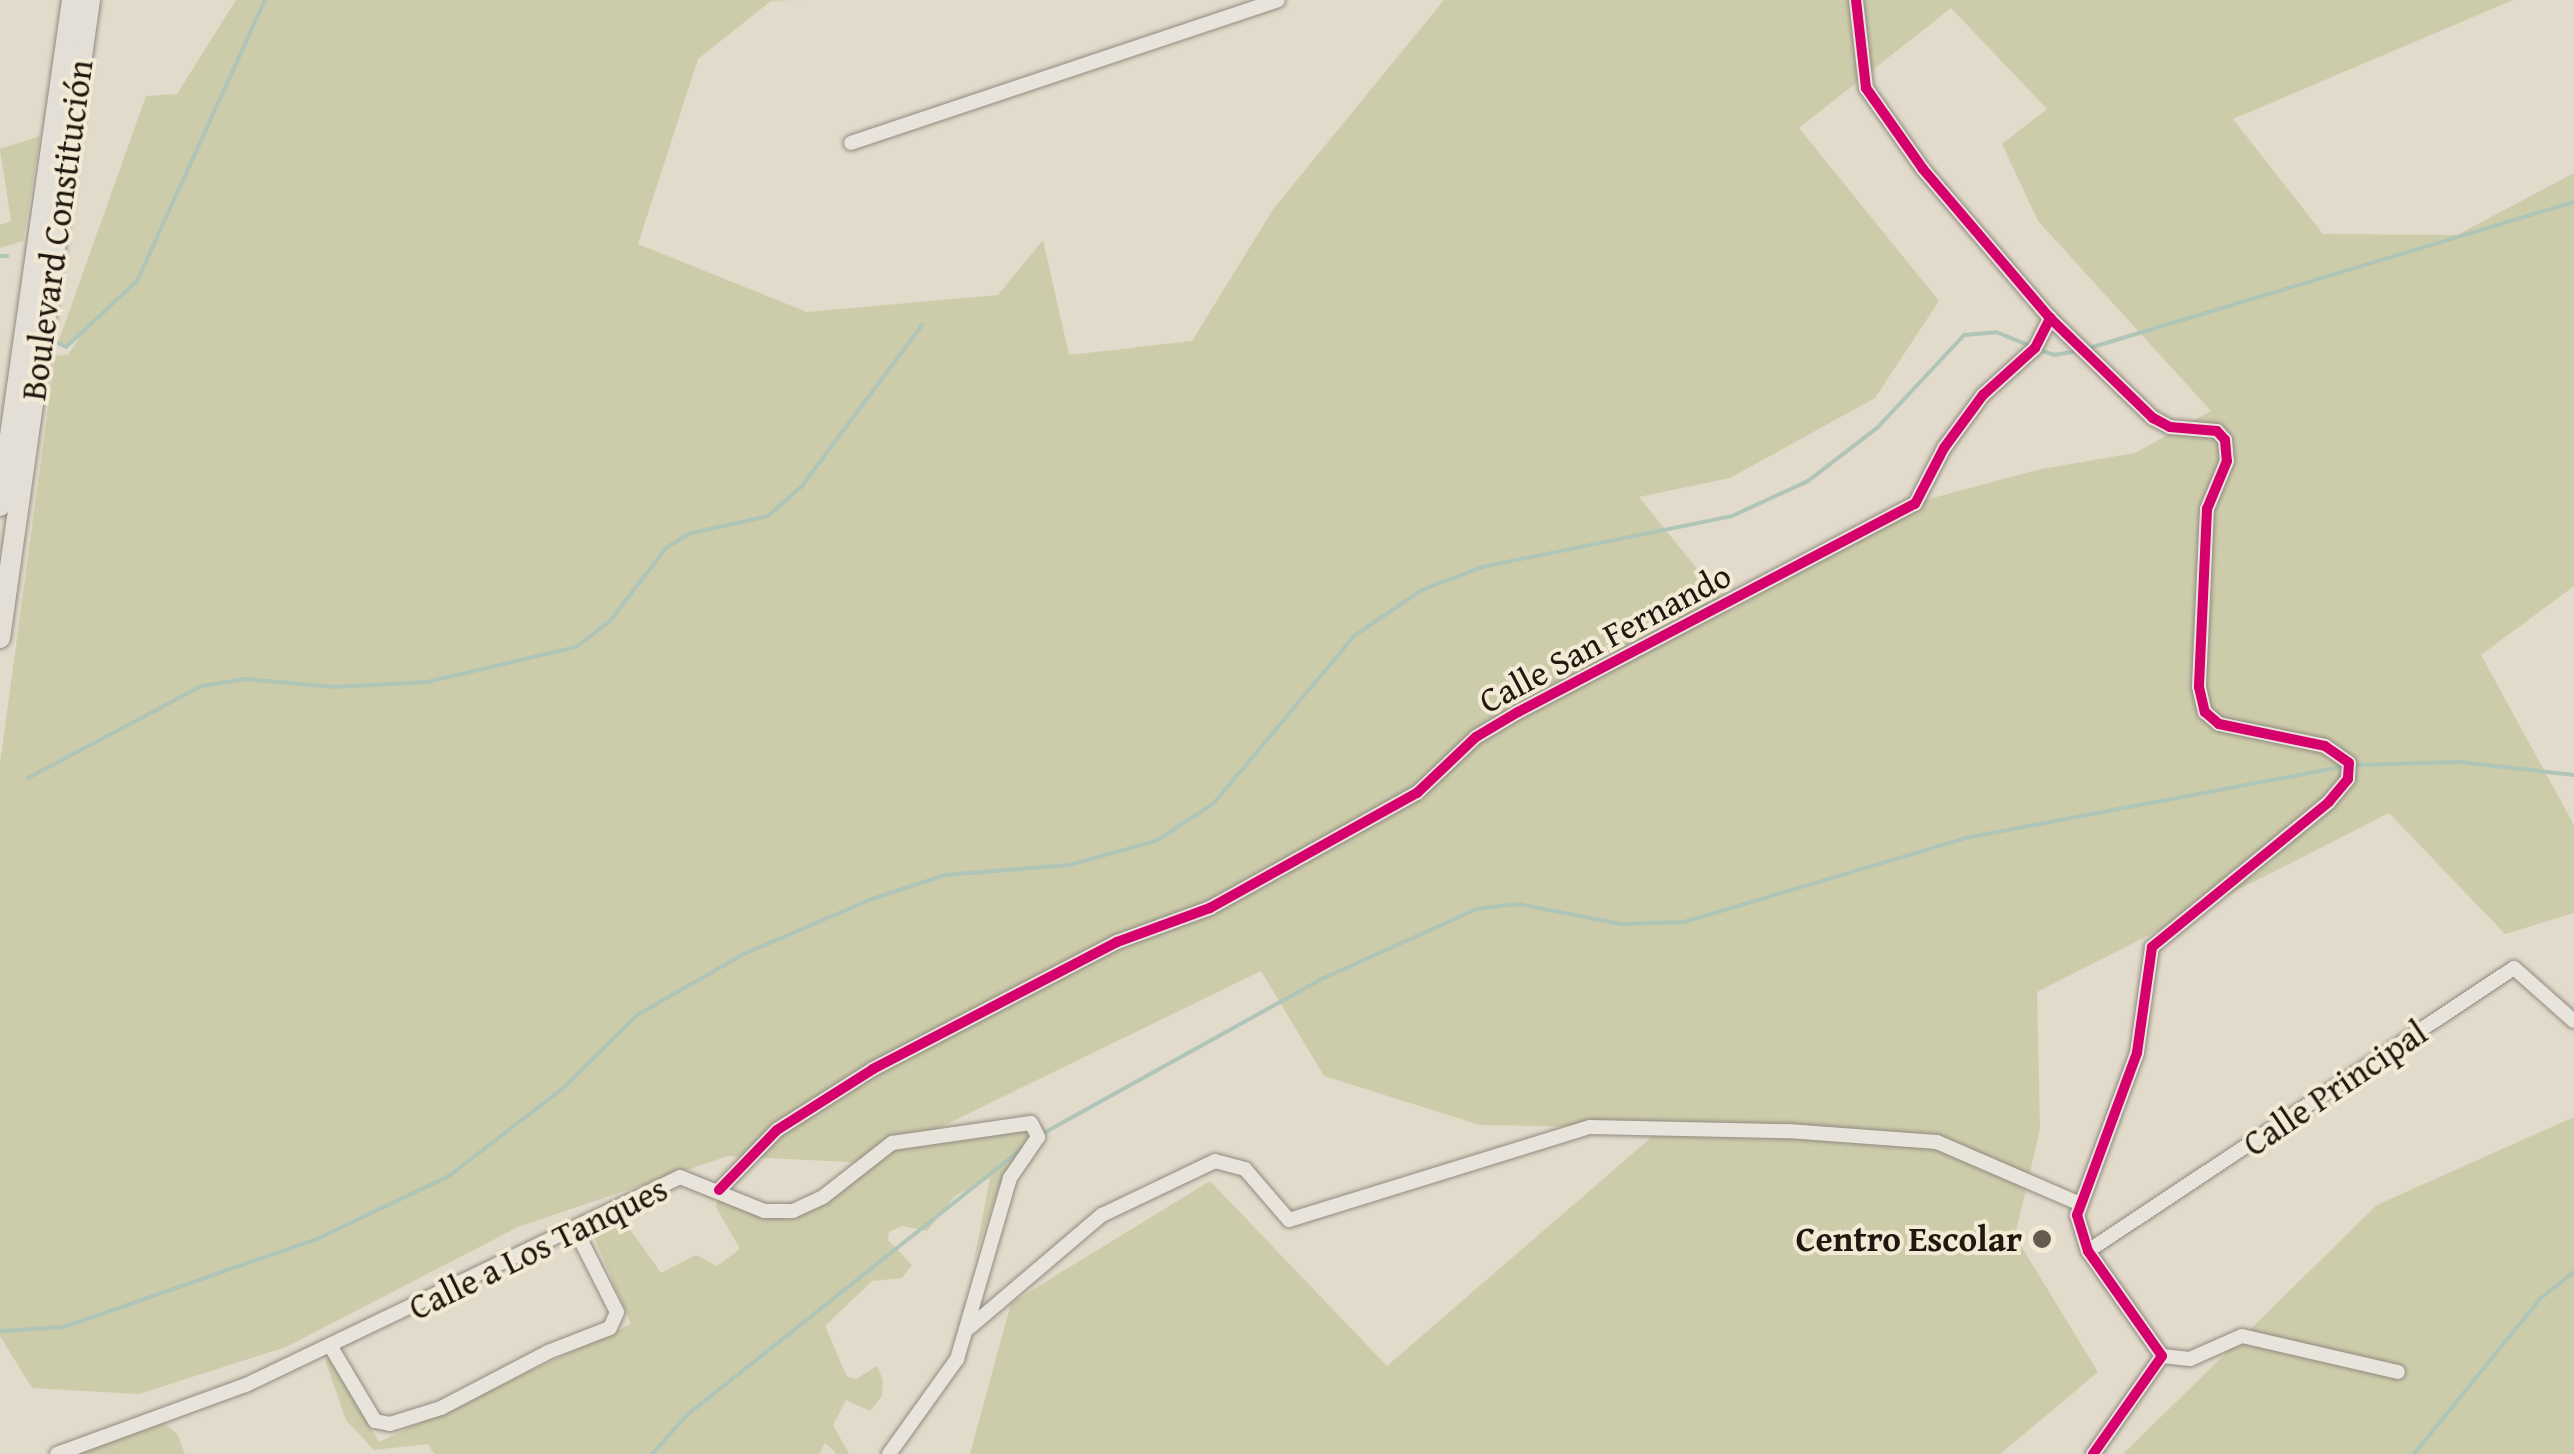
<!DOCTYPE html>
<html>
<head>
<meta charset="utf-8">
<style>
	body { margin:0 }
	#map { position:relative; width:2574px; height:1454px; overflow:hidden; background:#e2daca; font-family:"Gentium Book Plus",serif }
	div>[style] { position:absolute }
	.green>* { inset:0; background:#cdccaa }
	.stream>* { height:4px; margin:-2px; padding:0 2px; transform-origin:2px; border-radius:2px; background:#afc5b8 }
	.roads { filter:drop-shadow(0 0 2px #908a80) drop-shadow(0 0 2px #908a80) }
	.minor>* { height:14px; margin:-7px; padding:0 7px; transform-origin:7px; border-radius:7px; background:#e8e4dc }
	.highway>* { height:20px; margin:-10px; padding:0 10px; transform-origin:10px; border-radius:10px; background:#e4dfd6 }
	.cycleway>* { height:10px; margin:-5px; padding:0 5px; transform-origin:5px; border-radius:5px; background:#d6006c }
	.dots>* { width:28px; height:28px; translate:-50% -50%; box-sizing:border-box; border:5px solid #f3ead5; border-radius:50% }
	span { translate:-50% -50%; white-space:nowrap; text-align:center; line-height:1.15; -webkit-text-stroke:8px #f3ead5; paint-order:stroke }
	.street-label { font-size:35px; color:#21170f }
	.poi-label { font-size:35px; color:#21170f; font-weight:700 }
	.right { translate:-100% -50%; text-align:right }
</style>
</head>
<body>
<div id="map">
	<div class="green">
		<div style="clip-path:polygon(evenodd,236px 0,265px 0,155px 243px,267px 0,794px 0,771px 1px,698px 59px,638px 244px,807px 312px,998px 295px,1043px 240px,1069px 355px,1192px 341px,1274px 208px,1444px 0,2513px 0,2233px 119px,2323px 234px,2457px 235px,2574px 173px,2574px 586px,2481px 655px,2574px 825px,2574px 913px,2505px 934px,2389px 813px,2037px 992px,2040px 1129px,2015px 1236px,2098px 1372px,2000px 1454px,970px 1454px,1011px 1303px,1210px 1181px,1387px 1366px,1662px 1128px,1480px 1125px,1324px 1076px,1261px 971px,910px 1142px,1027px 1130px,1030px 1136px,998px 1189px,974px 1261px,990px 1178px,955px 1196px,927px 1231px,902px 1226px,889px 1232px,888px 1240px,912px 1265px,902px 1278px,872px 1281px,825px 1326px,847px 1377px,856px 1379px,877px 1366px,883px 1380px,882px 1396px,870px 1411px,846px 1400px,833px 1425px,849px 1454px,837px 1454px,825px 1443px,819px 1454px,434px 1454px,428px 1444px,374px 1450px,346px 1420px,326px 1363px,328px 1356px,379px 1442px,631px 1324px,590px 1228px,619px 1214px,661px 1273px,696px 1255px,717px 1266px,740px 1249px,716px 1207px,718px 1199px,787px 1220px,820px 1206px,867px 1163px,728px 1156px,518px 1227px,286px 1347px,139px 1394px,32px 1388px,0 1336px,0 764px,55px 356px,68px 355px,87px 326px,66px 347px,58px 343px,146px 96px,177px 94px,236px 0,1951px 8px,2047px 109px,2002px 144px,2038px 221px,2211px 411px,2135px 453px,2041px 469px,1899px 507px,1731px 611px,1639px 497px,1730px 478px,1875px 398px,1939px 301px,1799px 128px,1951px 8px)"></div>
		<div style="clip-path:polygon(40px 136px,23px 241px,0 248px,0 225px,11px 221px,0 149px)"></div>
		<div style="clip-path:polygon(2574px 1117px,2574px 1454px,2123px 1454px,2377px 1205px)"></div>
		<div style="clip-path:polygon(162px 1422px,177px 1434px,185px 1454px,73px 1454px)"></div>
	</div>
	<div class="stream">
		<div style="left:0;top:256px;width:7px"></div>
		<div style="left:58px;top:343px;width:9px;rotate:27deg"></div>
		<div style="left:66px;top:347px;width:97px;rotate:-42.9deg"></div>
		<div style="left:137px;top:281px;width:309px;rotate:-65.5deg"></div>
		<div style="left:2037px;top:349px;width:18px;rotate:19deg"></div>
		<div style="left:2054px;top:355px;width:22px;rotate:-10deg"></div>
		<div style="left:2086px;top:349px;width:510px;rotate:-16.76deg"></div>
		<div style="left:2355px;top:765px;width:106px;rotate:-1.6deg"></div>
		<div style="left:2461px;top:762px;width:114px;rotate:6.6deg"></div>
		<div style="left:28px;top:778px;width:197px;rotate:-27.9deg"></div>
		<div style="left:202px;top:686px;width:43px;rotate:-9.5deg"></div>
		<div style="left:244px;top:679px;width:91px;rotate:5deg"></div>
		<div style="left:335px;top:687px;width:92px;rotate:-3.1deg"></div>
		<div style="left:427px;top:682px;width:153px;rotate:-13.2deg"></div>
		<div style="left:576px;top:647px;width:43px;rotate:-37.4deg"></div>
		<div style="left:610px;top:621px;width:92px;rotate:-52.5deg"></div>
		<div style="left:666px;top:548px;width:26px;rotate:-32deg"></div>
		<div style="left:688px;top:534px;width:82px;rotate:-12.7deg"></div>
		<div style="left:768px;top:516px;width:45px;rotate:-41.4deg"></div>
		<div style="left:802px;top:486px;width:201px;rotate:-53.3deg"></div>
		<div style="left:1042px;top:1134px;width:322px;rotate:-29deg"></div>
		<div style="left:1324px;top:978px;width:168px;rotate:-24.3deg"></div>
		<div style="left:1477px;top:909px;width:41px;rotate:-7deg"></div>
		<div style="left:1518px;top:904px;width:105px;rotate:11deg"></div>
		<div style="left:1621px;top:924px;width:63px;rotate:-1.8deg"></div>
		<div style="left:1684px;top:922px;width:293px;rotate:-16.6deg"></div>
		<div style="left:1965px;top:838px;width:387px;rotate:-10.7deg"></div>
		<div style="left:0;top:1331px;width:64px;rotate:-3.6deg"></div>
		<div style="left:64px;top:1327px;width:268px;rotate:-19.2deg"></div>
		<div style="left:317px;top:1239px;width:146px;rotate:-25.5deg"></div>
		<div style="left:449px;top:1176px;width:143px;rotate:-37.6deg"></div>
		<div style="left:562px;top:1089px;width:105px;rotate:-44.6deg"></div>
		<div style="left:637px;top:1015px;width:123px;rotate:-29.7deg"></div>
		<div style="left:744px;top:954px;width:139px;rotate:-23.3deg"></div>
		<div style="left:872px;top:899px;width:77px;rotate:-18.2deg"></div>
		<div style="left:945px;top:875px;width:124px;rotate:-4.6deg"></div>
		<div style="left:1069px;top:865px;width:90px;rotate:-15.4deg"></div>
		<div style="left:1156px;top:841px;width:69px;rotate:-33.2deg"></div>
		<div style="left:1214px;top:803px;width:218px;rotate:-50deg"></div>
		<div style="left:1354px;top:636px;width:82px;rotate:-34.1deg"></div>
		<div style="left:1422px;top:590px;width:64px;rotate:-21deg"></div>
		<div style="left:1482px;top:567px;width:255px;rotate:-11.5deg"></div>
		<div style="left:1732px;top:516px;width:84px;rotate:-24.7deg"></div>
		<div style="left:1808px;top:481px;width:88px;rotate:-37.6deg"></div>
		<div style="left:1878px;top:427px;width:126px;rotate:-46.9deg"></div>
		<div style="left:1964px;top:335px;width:32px;rotate:-5deg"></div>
		<div style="left:1996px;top:332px;width:35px;rotate:22deg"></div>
		<div style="left:652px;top:1454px;width:52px;rotate:-48.1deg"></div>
		<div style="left:687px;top:1415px;width:433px;rotate:-38.5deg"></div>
		<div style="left:2414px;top:1454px;width:201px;rotate:-50.9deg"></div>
		<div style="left:2541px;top:1298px;width:42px;rotate:-38.2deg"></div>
	</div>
	<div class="roads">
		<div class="minor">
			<div style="left:1856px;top:0;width:89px;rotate:83.5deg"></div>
			<div style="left:1866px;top:88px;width:99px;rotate:54.9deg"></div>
			<div style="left:1923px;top:169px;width:196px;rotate:49.6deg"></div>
			<div style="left:2050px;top:318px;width:144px;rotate:44.2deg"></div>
			<div style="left:2153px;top:418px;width:19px;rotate:28deg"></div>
			<div style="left:2170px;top:427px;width:47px;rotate:4.9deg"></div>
			<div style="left:2217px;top:431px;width:12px;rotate:48deg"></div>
			<div style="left:2225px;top:440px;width:21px;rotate:85deg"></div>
			<div style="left:2227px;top:461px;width:52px;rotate:112.6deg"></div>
			<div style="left:2207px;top:509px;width:178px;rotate:92.6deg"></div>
			<div style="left:2199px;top:687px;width:26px;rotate:77deg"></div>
			<div style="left:2205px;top:712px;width:18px;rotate:41deg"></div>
			<div style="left:2219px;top:724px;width:108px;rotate:11.7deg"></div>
			<div style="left:2325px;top:746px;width:29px;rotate:35deg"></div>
			<div style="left:2349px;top:763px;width:16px;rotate:94deg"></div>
			<div style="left:2348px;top:779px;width:30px;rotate:130deg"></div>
			<div style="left:2329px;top:802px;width:229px;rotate:140.7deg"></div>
			<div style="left:2152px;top:947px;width:107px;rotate:98.1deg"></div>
			<div style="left:2137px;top:1053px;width:173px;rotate:110.3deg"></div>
			<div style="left:2077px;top:1215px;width:38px;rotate:73deg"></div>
			<div style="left:2088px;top:1251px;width:128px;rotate:54.8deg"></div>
			<div style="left:2162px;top:1356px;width:120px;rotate:125.1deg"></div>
			<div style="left:851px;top:143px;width:450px;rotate:-18.5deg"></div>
			<div style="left:719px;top:1190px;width:83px;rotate:-46deg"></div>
			<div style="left:777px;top:1130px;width:114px;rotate:-32.4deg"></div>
			<div style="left:873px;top:1069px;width:275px;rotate:-27.5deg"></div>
			<div style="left:1117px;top:942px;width:99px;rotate:-20.1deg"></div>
			<div style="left:1210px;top:908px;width:237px;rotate:-29.1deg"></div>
			<div style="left:1417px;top:793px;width:81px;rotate:-43.5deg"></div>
			<div style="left:1476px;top:737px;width:49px;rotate:-30.8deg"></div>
			<div style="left:1518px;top:712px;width:448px;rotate:-27.7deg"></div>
			<div style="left:1915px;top:504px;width:63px;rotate:-62.6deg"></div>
			<div style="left:1944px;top:448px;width:66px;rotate:-53.7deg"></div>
			<div style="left:1983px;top:395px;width:70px;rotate:-42.1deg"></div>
			<div style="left:2035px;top:348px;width:34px;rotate:-63deg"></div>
			<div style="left:2088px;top:1251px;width:511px;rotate:-33.6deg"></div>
			<div style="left:2514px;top:968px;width:80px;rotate:41.5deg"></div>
			<div style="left:969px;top:1328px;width:175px;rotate:-40.4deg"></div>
			<div style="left:1102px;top:1215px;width:125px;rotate:-25.5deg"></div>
			<div style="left:1215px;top:1161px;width:31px;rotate:15deg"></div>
			<div style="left:1245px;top:1169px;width:67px;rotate:49.2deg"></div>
			<div style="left:1289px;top:1220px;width:315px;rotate:-17.2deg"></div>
			<div style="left:1590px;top:1127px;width:198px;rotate:1.2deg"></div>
			<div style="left:1788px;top:1131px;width:149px;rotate:4.2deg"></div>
			<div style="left:1937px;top:1142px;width:154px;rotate:23.4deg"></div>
			<div style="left:331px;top:1347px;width:86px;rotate:59.3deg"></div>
			<div style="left:375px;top:1421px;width:15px;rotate:11deg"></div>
			<div style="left:390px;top:1424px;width:53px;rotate:-17.4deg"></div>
			<div style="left:441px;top:1408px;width:121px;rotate:-27.6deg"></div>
			<div style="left:548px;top:1352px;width:66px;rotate:-21.2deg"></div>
			<div style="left:610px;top:1328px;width:17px;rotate:-66deg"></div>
			<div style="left:617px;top:1312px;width:93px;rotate:-116.8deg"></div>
			<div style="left:2162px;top:1356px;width:28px;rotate:6deg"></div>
			<div style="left:2190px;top:1359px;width:57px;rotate:-23.9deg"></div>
			<div style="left:2242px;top:1336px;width:160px;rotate:13deg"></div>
			<div style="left:57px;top:1454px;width:201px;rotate:-20.1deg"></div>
			<div style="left:246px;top:1385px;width:481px;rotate:-25.6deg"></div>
			<div style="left:680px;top:1177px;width:91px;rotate:22deg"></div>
			<div style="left:764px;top:1211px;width:29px"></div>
			<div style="left:793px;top:1211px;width:33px;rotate:-25deg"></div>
			<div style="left:823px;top:1197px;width:88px;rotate:-38deg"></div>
			<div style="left:892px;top:1143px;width:140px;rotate:-8.2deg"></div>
			<div style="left:1031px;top:1123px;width:16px;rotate:63deg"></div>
			<div style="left:1038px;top:1137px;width:50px;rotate:124.3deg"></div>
			<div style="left:1010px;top:1178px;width:189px;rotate:106.3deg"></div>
			<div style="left:957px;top:1359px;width:117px;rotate:125.6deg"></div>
		</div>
		<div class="highway">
			<div style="left:0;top:506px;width:511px;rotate:-81.9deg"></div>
			<div style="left:0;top:638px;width:644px;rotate:-81.97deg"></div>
		</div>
	</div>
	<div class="cycleway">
		<div style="left:1856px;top:0;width:89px;rotate:83.5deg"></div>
		<div style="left:1866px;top:88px;width:99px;rotate:54.9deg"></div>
		<div style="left:1923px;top:169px;width:196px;rotate:49.6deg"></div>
		<div style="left:2050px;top:318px;width:144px;rotate:44.2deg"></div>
		<div style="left:2153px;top:418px;width:19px;rotate:28deg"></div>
		<div style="left:2170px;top:427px;width:47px;rotate:4.9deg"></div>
		<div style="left:2217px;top:431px;width:12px;rotate:48deg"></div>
		<div style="left:2225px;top:440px;width:21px;rotate:85deg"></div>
		<div style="left:2227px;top:461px;width:52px;rotate:112.6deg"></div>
		<div style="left:2207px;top:509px;width:178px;rotate:92.6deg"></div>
		<div style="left:2199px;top:687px;width:26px;rotate:77deg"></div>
		<div style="left:2205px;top:712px;width:18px;rotate:41deg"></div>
		<div style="left:2219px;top:724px;width:108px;rotate:11.7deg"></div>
		<div style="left:2325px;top:746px;width:29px;rotate:35deg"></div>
		<div style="left:2349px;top:763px;width:16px;rotate:94deg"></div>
		<div style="left:2348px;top:779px;width:30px;rotate:130deg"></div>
		<div style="left:2329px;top:802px;width:229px;rotate:140.7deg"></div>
		<div style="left:2152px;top:947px;width:107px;rotate:98.1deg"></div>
		<div style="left:2137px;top:1053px;width:173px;rotate:110.3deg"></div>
		<div style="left:2077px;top:1215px;width:38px;rotate:73deg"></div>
		<div style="left:2088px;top:1251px;width:128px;rotate:54.8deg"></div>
		<div style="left:2162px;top:1356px;width:120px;rotate:125.1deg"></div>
		<div style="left:719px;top:1190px;width:83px;rotate:-46deg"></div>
		<div style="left:777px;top:1130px;width:114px;rotate:-32.4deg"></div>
		<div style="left:873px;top:1069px;width:275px;rotate:-27.5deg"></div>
		<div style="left:1117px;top:942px;width:99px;rotate:-20.1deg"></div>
		<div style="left:1210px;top:908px;width:237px;rotate:-29.1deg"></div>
		<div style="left:1417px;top:793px;width:81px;rotate:-43.5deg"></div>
		<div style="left:1476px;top:737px;width:49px;rotate:-30.8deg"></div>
		<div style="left:1518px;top:712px;width:448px;rotate:-27.7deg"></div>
		<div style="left:1915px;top:504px;width:63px;rotate:-62.6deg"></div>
		<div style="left:1944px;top:448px;width:66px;rotate:-53.7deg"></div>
		<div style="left:1983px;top:395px;width:70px;rotate:-42.1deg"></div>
		<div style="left:2035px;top:348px;width:34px;rotate:-63deg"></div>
	</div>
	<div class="dots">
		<div style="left:2042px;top:1239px;background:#655b50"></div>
	</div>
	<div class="street-label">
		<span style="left:57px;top:230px;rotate:-82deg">Boulevard Constitución</span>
		<span style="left:1605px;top:638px;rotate:-28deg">Calle San Fernando</span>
		<span style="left:2335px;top:1088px;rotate:-34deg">Calle Principal</span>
		<span style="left:538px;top:1248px;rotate:-26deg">Calle a Los Tanques</span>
	</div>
	<div class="poi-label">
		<span class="right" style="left:2022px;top:1239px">Centro Escolar</span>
	</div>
</div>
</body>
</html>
